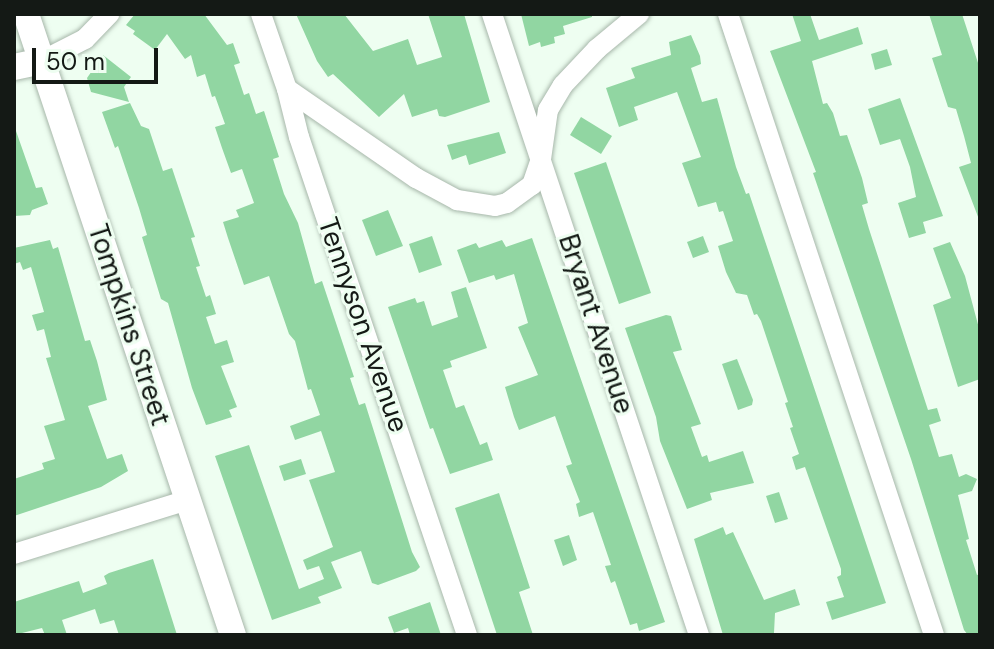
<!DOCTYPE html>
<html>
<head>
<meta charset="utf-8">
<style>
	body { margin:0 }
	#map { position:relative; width:994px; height:649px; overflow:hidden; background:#eefef1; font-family:"DM Sans",sans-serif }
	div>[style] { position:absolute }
	.building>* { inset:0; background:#91d6a2 }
	.roads { filter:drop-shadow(0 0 2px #a7b7aa) drop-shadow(0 0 2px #a7b7aa) }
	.minor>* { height:20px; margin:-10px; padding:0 10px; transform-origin:10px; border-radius:10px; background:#fff }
	.tertiary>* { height:26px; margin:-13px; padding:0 13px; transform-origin:13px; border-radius:13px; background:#fff }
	span { translate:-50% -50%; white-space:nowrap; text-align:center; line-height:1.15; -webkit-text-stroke:6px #eefef1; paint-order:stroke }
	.street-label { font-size:28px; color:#141915 }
	.frame { position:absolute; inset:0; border:16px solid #141915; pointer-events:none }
	.scale { position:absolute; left:32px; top:48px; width:126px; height:36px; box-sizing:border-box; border:4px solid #141915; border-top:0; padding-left:10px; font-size:24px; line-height:28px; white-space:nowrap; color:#141915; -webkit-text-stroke:6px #eefef1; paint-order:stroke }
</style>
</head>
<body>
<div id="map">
	<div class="building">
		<div style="clip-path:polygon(135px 14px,204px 14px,227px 45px,233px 43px,240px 63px,234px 65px,244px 95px,249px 93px,256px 114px,264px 111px,279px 157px,273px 159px,284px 194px,298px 223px,315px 284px,322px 281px,354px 377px,350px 378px,359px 405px,365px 403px,412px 552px,420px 567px,416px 571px,378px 585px,372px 583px,361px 551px,331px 562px,342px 588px,318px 597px,321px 603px,272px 620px,215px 456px,249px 445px,299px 589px,324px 579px,319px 566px,307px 570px,303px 560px,333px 547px,309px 480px,335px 472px,321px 431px,295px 440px,290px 426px,320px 415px,311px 389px,308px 390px,295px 341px,289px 334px,269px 276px,244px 285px,228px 238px,223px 222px,239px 217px,236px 210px,254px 203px,242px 169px,231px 173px,222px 148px,215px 127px,225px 124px,215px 96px,212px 97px,205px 74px,197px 77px,191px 55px,185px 59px,167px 34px,155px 50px,133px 34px,135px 31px,126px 25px)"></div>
		<div style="clip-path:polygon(296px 14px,344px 14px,373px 51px,408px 39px,417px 65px,442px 57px,428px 14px,464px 14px,490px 102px,445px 117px,439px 116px,437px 109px,412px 117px,404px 94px,379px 117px,333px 74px,328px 77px,317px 61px)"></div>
		<div style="clip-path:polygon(521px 14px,592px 14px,592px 17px,563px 26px,565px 34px,554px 37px,555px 43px,541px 47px,540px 42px,529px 46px)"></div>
		<div style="clip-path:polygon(792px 14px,810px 14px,819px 40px,858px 27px,863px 44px,812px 61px,823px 104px,827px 103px,833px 113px,840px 136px,847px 135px,862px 178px,868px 203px,862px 205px,869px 229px,928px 410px,937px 408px,941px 421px,929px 425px,939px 457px,952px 454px,959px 477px,966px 474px,977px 479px,972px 491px,958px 495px,969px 539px,966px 540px,977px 575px,980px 574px,980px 635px,968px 635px,964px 630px,911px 459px,813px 173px,816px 172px,770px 51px,801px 41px)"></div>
		<div style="clip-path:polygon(929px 14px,962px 14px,980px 69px,980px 222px,959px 167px,971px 163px,964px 136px,956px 109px,948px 107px,932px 58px,942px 55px)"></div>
		<div style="clip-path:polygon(691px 35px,700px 56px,701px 64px,691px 68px,702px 102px,717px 98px,736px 167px,746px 194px,749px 193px,886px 603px,832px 620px,826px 602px,844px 597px,837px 577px,841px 575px,841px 569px,805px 467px,796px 470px,792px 457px,799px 454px,790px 428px,793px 427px,785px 403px,788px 402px,761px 321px,757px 314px,754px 315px,747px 295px,736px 293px,726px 272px,718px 246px,733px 241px,723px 211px,719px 212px,716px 202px,698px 207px,689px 182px,682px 163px,701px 157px,677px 92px,634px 107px,638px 120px,619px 127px,606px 88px,635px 78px,631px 68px,671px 55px,669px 42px)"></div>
		<div style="clip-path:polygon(887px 49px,892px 65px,875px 70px,871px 54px)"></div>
		<div style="clip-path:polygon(103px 55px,131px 77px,124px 87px,129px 102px,91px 92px,87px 78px)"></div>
		<div style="clip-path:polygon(900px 98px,943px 216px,923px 222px,926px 233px,909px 238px,898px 203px,916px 197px,910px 167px,900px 139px,880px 145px,868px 109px)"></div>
		<div style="clip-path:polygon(130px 103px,141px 126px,149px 129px,163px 171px,172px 168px,195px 237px,191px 238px,200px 266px,196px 267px,206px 297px,210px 295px,216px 314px,206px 317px,215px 344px,227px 340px,234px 362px,221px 366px,237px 407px,229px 410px,232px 417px,210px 424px,206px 425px,192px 388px,168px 303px,161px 299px,142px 237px,147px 235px,139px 208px,118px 146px,115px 148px,102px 112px)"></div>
		<div style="clip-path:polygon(581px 117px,612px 136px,601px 154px,570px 135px)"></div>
		<div style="clip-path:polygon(16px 131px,36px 188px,42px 187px,48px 204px,32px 210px,30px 215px,14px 216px)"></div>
		<div style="clip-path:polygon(499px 132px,506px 153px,469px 165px,466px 155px,452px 160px,447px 145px)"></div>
		<div style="clip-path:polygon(606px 162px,651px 293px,619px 304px,574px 173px)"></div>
		<div style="clip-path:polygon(388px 210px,403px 246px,376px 256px,362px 220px)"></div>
		<div style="clip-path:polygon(432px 236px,442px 265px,419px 273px,409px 244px)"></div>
		<div style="clip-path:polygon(703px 236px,709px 252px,693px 258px,687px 242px)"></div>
		<div style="clip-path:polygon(532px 238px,665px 622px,639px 631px,637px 623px,630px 625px,615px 581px,611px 583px,605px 566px,611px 565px,593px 512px,579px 517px,576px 504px,580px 502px,566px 466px,572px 464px,555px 416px,519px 430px,514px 417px,505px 387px,538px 375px,518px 327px,528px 323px,514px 274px,496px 280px,494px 275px,469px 283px,457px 250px,476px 243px,479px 248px,502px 240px,506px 247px)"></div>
		<div style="clip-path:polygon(50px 240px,53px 249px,58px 247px,85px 341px,90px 340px,97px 361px,107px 400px,88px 406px,107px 459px,122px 454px,128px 471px,101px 487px,14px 516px,14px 479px,44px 469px,42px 463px,55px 459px,44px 426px,65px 420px,46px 358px,51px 357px,44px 329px,37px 331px,32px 315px,44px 312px,31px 267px,23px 270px,20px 262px,14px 264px,14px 248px)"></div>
		<div style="clip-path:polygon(950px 242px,965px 276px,980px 332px,980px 379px,958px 387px,933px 305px,951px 298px,933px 248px)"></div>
		<div style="clip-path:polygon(466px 287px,487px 348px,450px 361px,452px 367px,443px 370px,456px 408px,464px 405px,480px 445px,487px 442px,493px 460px,450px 474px,433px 428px,430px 429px,388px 307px,415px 298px,417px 303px,424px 301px,432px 326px,458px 317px,451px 292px)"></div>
		<div style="clip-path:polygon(666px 315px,671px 316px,682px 350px,673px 352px,701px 424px,691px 427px,702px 457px,707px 455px,709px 462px,743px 451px,754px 483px,710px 493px,712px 500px,687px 509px,660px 441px,656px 417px,625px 328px)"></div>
		<div style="clip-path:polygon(737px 359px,753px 400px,752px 405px,738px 410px,722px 364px)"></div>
		<div style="clip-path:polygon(301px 459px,306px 474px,284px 481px,279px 466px)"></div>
		<div style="clip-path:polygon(779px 492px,788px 519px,775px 523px,766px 496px)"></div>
		<div style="clip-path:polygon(499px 493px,530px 588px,519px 592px,533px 635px,497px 635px,455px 508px)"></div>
		<div style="clip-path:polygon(723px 527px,726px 535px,733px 532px,764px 600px,795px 589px,800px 605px,775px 613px,774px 633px,723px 635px,694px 539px)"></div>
		<div style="clip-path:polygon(569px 535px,577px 560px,563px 566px,554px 540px)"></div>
		<div style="clip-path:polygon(153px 559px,177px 635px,119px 635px,114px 620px,100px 624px,95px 609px,62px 620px,67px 635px,45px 635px,42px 628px,14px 635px,14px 602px,79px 581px,83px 593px,107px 584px,104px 576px,109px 573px)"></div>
		<div style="clip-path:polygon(430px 602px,441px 635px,410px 635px,408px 628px,394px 633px,388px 617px)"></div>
	</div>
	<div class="roads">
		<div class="minor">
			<div style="left:261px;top:14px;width:79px;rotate:70.9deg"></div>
			<div style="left:287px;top:89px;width:49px;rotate:76deg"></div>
			<div style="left:299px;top:137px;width:526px;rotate:71.36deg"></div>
			<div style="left:492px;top:14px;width:655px;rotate:71.57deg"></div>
			<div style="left:728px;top:14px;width:654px;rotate:71.65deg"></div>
			<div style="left:42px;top:61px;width:48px;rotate:-27.1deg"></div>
			<div style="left:85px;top:39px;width:35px;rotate:-46deg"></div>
			<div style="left:287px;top:89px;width:157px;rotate:34.6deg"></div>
			<div style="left:416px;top:178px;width:47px;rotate:28.2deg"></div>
			<div style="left:457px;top:200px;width:38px;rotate:9deg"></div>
			<div style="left:495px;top:206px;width:12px;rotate:-14deg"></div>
			<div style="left:507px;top:203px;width:31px;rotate:-36deg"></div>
			<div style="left:532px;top:185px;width:28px;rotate:-71deg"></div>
			<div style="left:541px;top:159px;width:49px;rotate:-81.9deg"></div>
			<div style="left:548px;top:110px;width:29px;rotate:-59deg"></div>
			<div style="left:563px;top:85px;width:50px;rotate:-46.6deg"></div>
			<div style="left:597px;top:49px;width:55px;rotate:-39.8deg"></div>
			<div style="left:14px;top:554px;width:181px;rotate:-17.3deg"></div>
		</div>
		<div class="tertiary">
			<div style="left:26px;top:14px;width:655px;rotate:71.57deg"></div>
			<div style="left:14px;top:67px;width:29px;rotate:-12deg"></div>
		</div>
	</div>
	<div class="street-label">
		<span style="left:596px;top:324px;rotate:72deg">Bryant Avenue</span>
		<span style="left:129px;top:325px;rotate:72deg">Tompkins Street</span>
		<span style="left:363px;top:325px;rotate:71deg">Tennyson Avenue</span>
	</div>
	<div class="frame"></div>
	<div class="scale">50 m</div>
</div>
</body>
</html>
